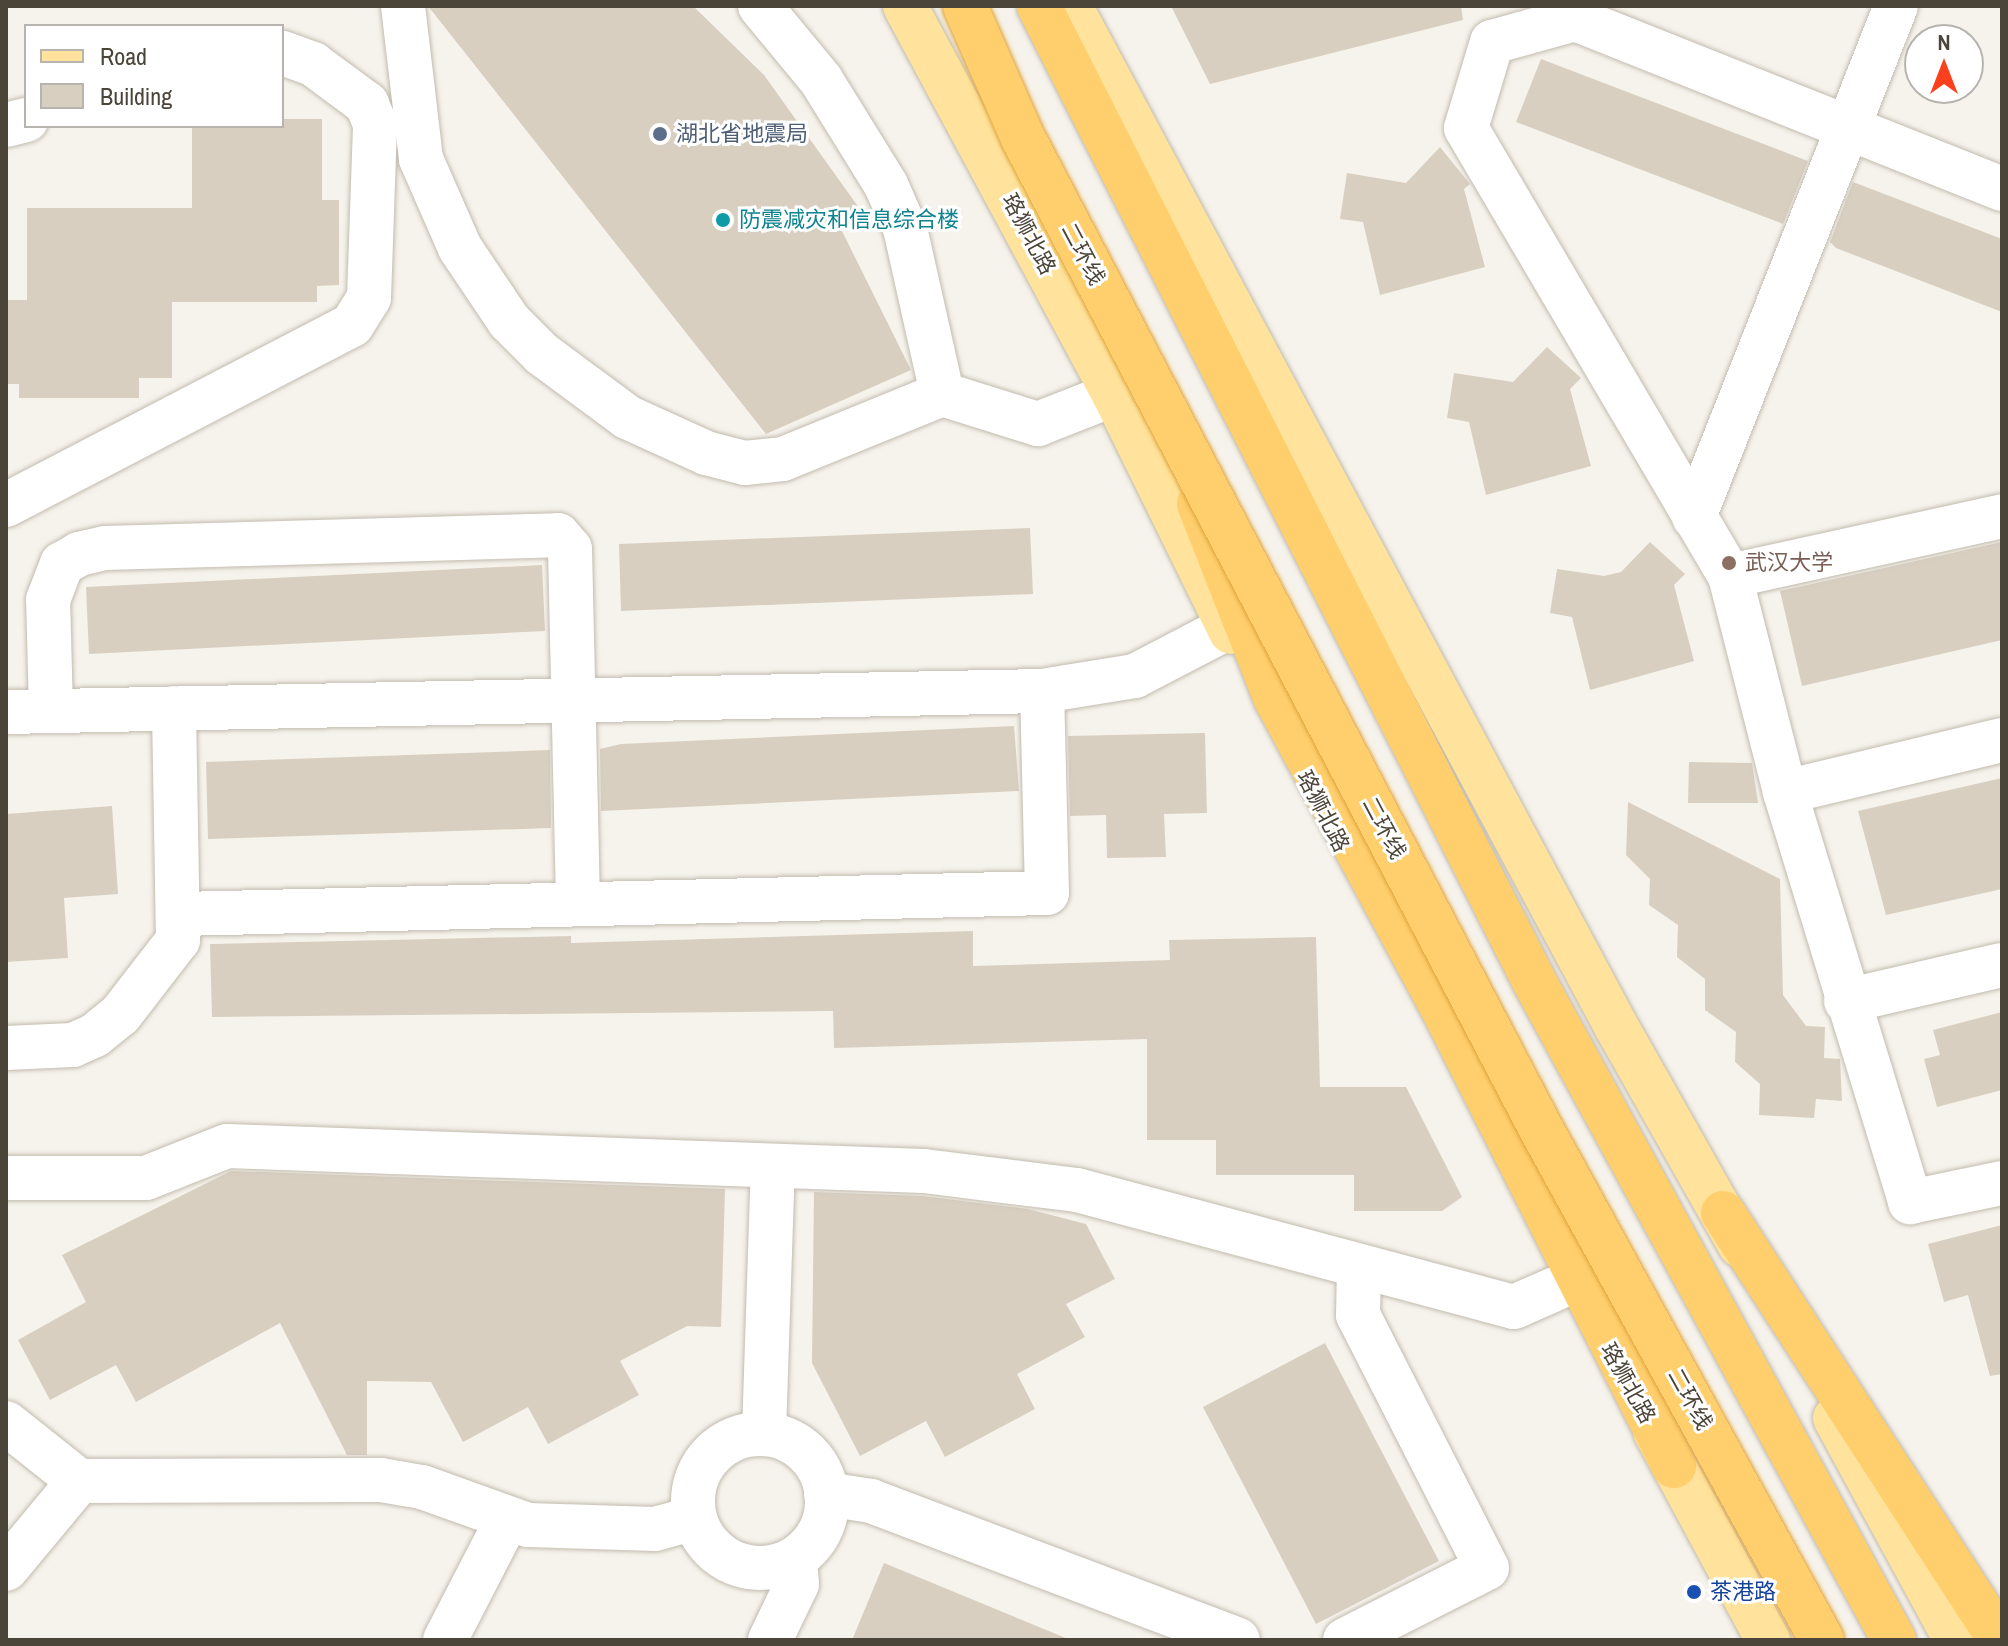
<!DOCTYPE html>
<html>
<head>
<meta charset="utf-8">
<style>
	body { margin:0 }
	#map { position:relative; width:2008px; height:1646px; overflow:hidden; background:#f6f3ec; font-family:"Archivo Narrow","Noto Sans SC",sans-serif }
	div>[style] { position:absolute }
	.building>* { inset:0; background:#d8cfc1 }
	.roads { filter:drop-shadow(0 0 2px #c2bbae) drop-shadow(0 0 2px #c2bbae) }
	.minor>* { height:44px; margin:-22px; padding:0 22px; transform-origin:22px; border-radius:22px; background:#fff }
	.minor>.ring { margin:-22px; padding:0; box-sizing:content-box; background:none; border:44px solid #fff; border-radius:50% }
	.major>* { height:44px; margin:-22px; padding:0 22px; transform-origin:22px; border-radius:22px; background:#ffe39c }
	.highway>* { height:44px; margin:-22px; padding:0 22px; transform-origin:22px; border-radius:22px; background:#ffcf6e }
	.bridges { filter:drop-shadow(0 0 2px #e0a43c) drop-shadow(0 0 2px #e0a43c) }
	.highway-bridge>* { height:44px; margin:-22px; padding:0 22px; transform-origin:22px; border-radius:22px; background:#ffcf6e }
	.dots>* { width:22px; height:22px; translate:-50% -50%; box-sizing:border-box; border:4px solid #fff; border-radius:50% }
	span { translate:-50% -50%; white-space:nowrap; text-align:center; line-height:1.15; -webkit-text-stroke:6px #fff; paint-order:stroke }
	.service-label { font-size:22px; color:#4e5e75 }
	.left { translate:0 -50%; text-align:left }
	.culture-label { font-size:22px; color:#0d838f }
	.street-label { font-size:22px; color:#4b4439 }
	.education-label { font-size:22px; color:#785e54 }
	.transit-label { font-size:22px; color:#164399 }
	.frame { position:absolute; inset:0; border:8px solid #4b4439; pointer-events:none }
	.legend { position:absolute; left:24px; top:24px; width:260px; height:104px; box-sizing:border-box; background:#fff; border:2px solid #b7b4b0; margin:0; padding:10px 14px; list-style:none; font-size:24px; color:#4b4439 }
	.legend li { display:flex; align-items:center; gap:16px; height:40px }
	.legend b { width:40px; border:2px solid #b7b4b0 }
	.north { position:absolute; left:1904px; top:24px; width:80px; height:80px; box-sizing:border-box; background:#fff; border:2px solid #b7b4b0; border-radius:50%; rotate:0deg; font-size:22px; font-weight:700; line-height:32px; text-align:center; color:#4b4439 }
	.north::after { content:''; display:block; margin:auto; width:28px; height:36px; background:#fc3f1d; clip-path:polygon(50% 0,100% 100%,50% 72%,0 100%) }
</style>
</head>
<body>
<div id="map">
	<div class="building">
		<div style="clip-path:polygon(428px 6px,693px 6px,764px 75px,862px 212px,840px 227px,911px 370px,766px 434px)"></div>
		<div style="clip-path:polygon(1171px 6px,1461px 6px,1463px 20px,1210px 84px)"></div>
		<div style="clip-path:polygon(1541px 59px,1808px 161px,1783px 224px,1516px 122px)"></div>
		<div style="clip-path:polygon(282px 119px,322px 119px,322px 200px,339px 200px,339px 285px,317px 286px,317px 302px,172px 302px,172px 378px,139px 378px,139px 398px,19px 398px,19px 384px,6px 384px,6px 300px,27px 300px,27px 208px,192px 208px,192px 126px,282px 126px)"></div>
		<div style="clip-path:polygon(1440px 147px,1470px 184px,1464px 189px,1485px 267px,1380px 295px,1363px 222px,1340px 219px,1347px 173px,1406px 183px)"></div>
		<div style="clip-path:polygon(1853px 182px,2002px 239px,2002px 312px,1836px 248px,1830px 242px)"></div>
		<div style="clip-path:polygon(1547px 347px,1581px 378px,1570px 389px,1591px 466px,1486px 495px,1469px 422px,1447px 418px,1454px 373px,1513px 382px)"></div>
		<div style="clip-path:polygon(1030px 528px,1033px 594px,621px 611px,619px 544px)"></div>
		<div style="clip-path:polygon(1650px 542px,1685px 574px,1674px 585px,1694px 661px,1590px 690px,1572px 617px,1550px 613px,1557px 569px,1604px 576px,1621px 572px)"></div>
		<div style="clip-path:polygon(2002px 542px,2002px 640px,1802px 686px,1780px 591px)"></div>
		<div style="clip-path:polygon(542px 565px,545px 631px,89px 654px,86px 587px)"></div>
		<div style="clip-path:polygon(1014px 726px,1019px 791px,601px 811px,600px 749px,621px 744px)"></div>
		<div style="clip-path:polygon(1205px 733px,1207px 813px,1164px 814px,1166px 857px,1107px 858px,1106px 815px,1070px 816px,1068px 736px)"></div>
		<div style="clip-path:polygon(550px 750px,551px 828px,208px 839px,206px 762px)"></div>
		<div style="clip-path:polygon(1689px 762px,1752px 763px,1758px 803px,1688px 803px)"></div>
		<div style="clip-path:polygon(2002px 778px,2002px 889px,1886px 915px,1858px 811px)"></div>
		<div style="clip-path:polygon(1628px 802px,1780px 879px,1783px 995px,1806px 1026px,1825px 1027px,1824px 1058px,1840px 1059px,1842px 1101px,1816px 1099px,1814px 1118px,1759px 1115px,1760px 1084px,1735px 1062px,1736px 1032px,1705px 1010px,1705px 979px,1677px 957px,1678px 925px,1649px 905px,1650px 879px,1626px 855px)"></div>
		<div style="clip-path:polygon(112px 806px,118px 894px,64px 898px,68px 958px,6px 962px,6px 814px)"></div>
		<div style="clip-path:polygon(973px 931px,973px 966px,1170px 960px,1169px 940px,1316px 937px,1320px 1087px,1406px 1087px,1462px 1197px,1442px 1211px,1354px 1211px,1354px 1175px,1216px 1175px,1216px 1140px,1147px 1140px,1147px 1039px,834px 1048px,833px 1011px,212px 1017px,210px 944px,571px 936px,571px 943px)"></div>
		<div style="clip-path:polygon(2002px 1012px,2002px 1090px,1937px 1107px,1924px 1059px,1940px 1055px,1933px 1030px)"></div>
		<div style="clip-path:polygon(231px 1171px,725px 1189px,721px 1327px,687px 1326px,620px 1361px,639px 1395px,548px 1444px,528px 1407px,463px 1442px,431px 1382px,367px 1381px,367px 1455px,347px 1455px,280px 1323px,136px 1402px,116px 1365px,50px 1400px,18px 1340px,86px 1302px,62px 1255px)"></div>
		<div style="clip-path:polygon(814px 1192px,922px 1196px,1028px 1209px,1086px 1224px,1115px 1279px,1066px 1304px,1085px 1337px,1017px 1374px,1035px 1409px,945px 1457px,926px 1421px,860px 1456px,812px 1363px)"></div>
		<div style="clip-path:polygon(2002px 1225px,2002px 1374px,1990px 1376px,1968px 1295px,1944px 1302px,1928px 1244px)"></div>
		<div style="clip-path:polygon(1325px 1343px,1439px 1561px,1316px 1624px,1203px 1407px)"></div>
		<div style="clip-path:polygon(884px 1563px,1068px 1639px,1068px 1640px,852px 1640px)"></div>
	</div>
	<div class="roads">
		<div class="minor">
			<div style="left:403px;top:6px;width:154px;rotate:83.3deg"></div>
			<div style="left:421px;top:159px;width:97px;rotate:66.3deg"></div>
			<div style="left:460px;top:248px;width:88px;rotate:56.1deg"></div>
			<div style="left:509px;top:321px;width:47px;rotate:45deg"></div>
			<div style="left:542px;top:354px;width:106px;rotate:36.5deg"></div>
			<div style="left:627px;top:417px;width:87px;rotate:24.5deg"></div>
			<div style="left:706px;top:453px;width:40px;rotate:14.4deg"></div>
			<div style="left:745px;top:463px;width:38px;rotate:-6deg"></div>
			<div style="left:783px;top:459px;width:172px;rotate:-22.2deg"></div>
			<div style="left:942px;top:394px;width:101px;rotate:17.4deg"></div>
			<div style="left:1038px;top:424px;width:82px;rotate:-21.5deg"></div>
			<div style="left:760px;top:6px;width:96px;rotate:50.5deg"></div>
			<div style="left:821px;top:80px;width:123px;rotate:58.2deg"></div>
			<div style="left:886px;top:185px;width:47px;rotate:66.2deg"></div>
			<div style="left:905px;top:228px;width:170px;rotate:77.4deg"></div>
			<div style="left:1572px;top:6px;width:13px;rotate:77deg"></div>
			<div style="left:1575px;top:19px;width:86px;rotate:164.5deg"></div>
			<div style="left:1492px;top:42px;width:90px;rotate:106.8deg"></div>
			<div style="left:1466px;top:128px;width:520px;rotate:59.49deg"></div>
			<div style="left:1730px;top:576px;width:223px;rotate:75.7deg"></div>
			<div style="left:1785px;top:792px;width:429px;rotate:73deg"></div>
			<div style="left:1910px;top:1202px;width:94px;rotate:-11.7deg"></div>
			<div style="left:1575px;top:19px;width:460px;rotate:21.7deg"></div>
			<div style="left:6px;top:125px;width:21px;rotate:-14deg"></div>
			<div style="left:6px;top:505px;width:390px;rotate:-27.5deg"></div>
			<div style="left:352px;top:325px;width:32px;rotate:-58deg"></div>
			<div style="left:369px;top:298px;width:174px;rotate:-88deg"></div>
			<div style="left:375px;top:124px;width:22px;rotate:-112deg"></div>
			<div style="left:367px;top:104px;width:67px;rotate:-143.5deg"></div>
			<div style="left:313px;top:64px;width:33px;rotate:-160deg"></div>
			<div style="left:1694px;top:517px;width:549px;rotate:-68.43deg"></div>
			<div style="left:1730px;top:576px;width:279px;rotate:-12.4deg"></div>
			<div style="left:51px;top:711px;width:111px;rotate:-91.5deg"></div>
			<div style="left:48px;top:600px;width:39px;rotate:-69deg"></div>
			<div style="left:62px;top:564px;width:20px;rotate:-30deg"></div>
			<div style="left:79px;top:554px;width:27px;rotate:-13deg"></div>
			<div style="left:105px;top:548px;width:453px;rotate:-1.6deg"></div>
			<div style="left:558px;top:535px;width:18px;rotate:49deg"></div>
			<div style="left:570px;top:549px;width:355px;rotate:88.7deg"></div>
			<div style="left:6px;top:712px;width:1036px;rotate:-1.16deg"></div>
			<div style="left:1042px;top:691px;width:94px;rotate:-9.2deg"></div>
			<div style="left:1135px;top:676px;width:106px;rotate:-27.5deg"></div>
			<div style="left:1785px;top:792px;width:223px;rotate:-13.5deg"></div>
			<div style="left:181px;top:914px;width:866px;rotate:-1.39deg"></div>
			<div style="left:1047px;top:893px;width:202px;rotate:-91.4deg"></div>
			<div style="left:1846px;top:1001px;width:160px;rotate:-13deg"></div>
			<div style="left:6px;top:1048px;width:67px;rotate:-2.6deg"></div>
			<div style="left:73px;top:1045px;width:24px;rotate:-24deg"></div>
			<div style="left:95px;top:1035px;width:32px;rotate:-39deg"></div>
			<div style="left:120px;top:1015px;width:95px;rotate:-52.3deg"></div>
			<div style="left:178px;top:940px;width:232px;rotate:-91deg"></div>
			<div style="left:6px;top:1178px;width:140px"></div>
			<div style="left:146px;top:1178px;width:87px;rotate:-21.6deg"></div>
			<div style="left:227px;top:1146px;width:697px;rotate:2.05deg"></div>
			<div style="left:924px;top:1171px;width:154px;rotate:7.1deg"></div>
			<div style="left:1077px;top:1190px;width:452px;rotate:15deg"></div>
			<div style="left:1514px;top:1307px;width:62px;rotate:-23.7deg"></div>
			<div style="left:6px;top:1423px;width:93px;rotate:38.5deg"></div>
			<div style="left:79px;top:1481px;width:302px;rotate:-0.2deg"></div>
			<div style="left:381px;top:1480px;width:42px;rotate:9.7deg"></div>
			<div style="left:422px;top:1487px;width:113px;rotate:19.7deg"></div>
			<div style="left:528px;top:1525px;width:127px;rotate:1.8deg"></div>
			<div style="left:655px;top:1529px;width:41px;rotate:-15.4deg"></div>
			<div style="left:764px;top:1433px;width:267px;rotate:-88.1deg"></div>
			<div class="ring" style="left:693px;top:1434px;width:90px;height:90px"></div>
			<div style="left:826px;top:1494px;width:46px;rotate:8.8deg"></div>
			<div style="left:871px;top:1501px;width:392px;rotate:20.7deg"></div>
			<div style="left:6px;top:1569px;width:114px;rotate:-50.3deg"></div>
			<div style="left:445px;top:1640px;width:135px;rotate:-62.7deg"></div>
			<div style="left:770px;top:1640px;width:62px;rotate:-64.3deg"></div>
			<div style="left:797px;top:1584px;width:25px;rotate:-95deg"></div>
			<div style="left:1345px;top:1640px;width:159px;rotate:-26.9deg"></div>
			<div style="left:1487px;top:1568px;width:284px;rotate:-117deg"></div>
			<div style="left:1358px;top:1315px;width:47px;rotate:-88.8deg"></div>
		</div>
		<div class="major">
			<div style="left:905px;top:6px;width:441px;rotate:61.7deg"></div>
			<div style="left:1114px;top:394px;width:265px;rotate:63.8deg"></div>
			<div style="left:1070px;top:6px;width:1157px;rotate:61.84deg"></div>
			<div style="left:1616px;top:1026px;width:252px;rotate:60.5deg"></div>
			<div style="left:1835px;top:1418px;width:253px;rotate:61.4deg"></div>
			<div style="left:1655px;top:1431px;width:238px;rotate:61.6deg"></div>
		</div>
		<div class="highway">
			<div style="left:1039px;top:6px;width:1093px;rotate:63.08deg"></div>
			<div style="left:1534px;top:981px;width:751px;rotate:61.35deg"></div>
			<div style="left:1199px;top:504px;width:210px;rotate:68.5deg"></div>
			<div style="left:1276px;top:699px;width:345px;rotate:61.7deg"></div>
			<div style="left:1440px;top:1003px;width:519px;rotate:63.19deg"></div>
			<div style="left:1723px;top:1213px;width:509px;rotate:57.03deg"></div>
		</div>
	</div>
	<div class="bridges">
		<div class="highway-bridge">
			<div style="left:965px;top:6px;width:144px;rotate:66.3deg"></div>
			<div style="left:1023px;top:138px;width:1116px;rotate:62.4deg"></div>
			<div style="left:1540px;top:1127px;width:585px;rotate:61.2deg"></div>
		</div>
	</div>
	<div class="dots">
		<div style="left:660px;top:134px;background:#5c6f8a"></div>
		<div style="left:723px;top:220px;background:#0f9aa8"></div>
		<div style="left:1729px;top:563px;background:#8d6e63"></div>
		<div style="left:1694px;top:1592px;background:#1a4fb4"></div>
	</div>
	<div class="service-label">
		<span class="left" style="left:676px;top:134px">湖北省地震局</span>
	</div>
	<div class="culture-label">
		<span class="left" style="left:739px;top:220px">防震减灾和信息综合楼</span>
	</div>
	<div class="street-label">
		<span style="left:1029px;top:234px;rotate:62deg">珞狮北路</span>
		<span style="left:1083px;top:254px;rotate:62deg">二环线</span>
		<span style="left:1323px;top:811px;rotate:63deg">珞狮北路</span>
		<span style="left:1384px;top:828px;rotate:62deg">二环线</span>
		<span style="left:1628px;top:1383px;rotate:61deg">珞狮北路</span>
		<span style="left:1690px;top:1399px;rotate:61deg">二环线</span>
	</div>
	<div class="education-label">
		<span class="left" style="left:1745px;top:563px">武汉大学</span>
	</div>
	<div class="transit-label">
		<span class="left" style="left:1710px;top:1592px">茶港路</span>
	</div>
	<div class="frame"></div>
	<ul class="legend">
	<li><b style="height:10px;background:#ffe39c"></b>Road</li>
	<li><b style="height:22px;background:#d8cfc1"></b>Building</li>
	</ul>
	<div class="north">N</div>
</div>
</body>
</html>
